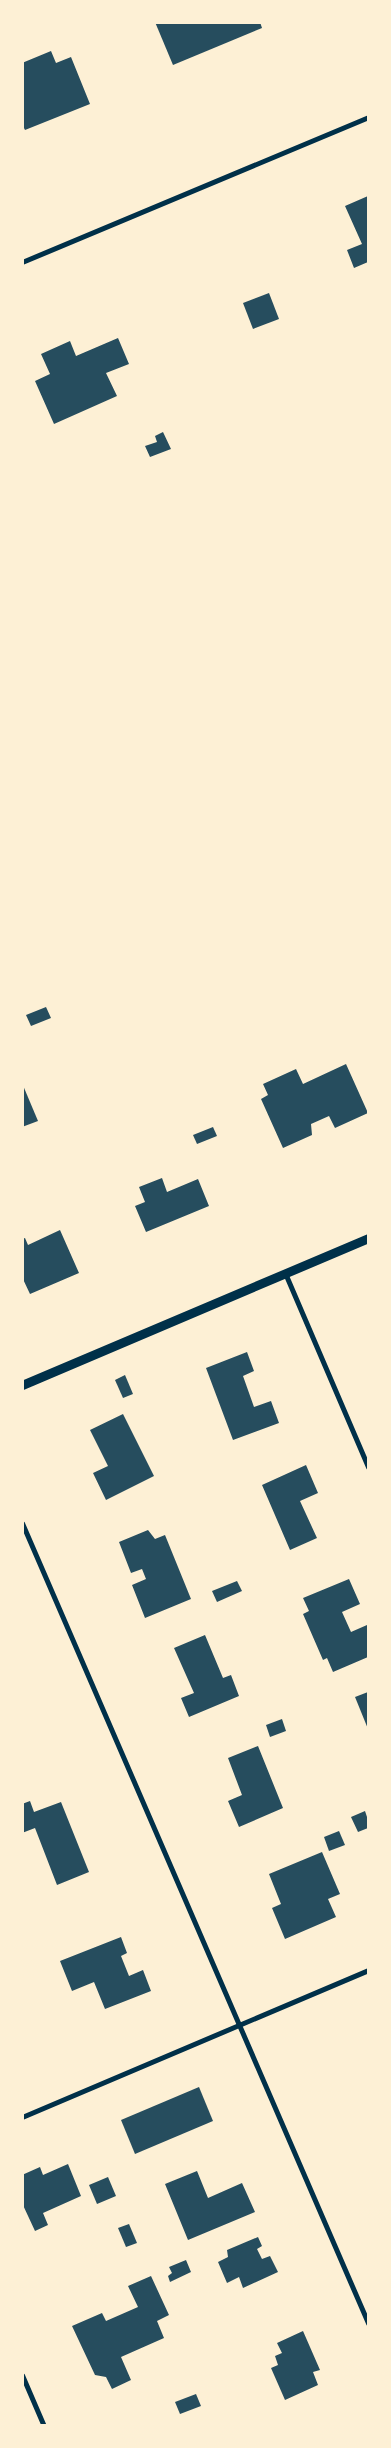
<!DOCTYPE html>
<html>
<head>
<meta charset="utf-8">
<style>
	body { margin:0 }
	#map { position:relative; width:391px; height:2448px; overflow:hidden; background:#fdf0d5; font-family:Figtree,sans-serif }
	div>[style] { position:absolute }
	.building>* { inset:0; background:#264d5e }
	.minor>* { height:5px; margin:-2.5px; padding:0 2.5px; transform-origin:2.5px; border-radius:2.5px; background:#003049 }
	.tertiary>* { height:9px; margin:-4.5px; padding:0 4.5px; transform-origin:4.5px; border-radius:4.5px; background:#003049 }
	span { translate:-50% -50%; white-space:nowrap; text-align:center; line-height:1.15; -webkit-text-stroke:5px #fdf0d5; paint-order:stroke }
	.frame { position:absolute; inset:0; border:24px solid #fdf0d5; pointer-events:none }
</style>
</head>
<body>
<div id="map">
	<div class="building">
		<div style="clip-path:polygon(155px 22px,260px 22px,262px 28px,173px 65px)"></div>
		<div style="clip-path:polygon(51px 51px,56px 63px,71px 57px,90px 104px,25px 130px,22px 124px,22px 63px)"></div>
		<div style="clip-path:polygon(368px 196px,368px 262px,354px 268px,347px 250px,362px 244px,345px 206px)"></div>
		<div style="clip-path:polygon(269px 293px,279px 319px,253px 329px,243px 303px)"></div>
		<div style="clip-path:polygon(118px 338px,129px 364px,106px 373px,117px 396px,54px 424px,35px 381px,50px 374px,41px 354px,70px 341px,76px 356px)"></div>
		<div style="clip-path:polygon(163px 432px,171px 449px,150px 457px,145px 446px,157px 442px,155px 436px)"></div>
		<div style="clip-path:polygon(46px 1007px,51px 1018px,31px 1026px,26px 1015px)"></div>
		<div style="clip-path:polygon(346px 1064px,368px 1113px,335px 1128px,329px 1116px,311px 1124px,312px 1135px,283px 1148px,261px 1099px,268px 1095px,263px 1084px,296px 1069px,303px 1084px)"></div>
		<div style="clip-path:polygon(22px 1083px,38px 1121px,22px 1127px)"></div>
		<div style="clip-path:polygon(213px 1127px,217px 1136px,197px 1144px,193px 1135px)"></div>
		<div style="clip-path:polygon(162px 1178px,167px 1192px,198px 1179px,209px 1206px,146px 1232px,135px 1206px,145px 1202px,139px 1187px)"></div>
		<div style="clip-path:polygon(60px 1230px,79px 1273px,30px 1294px,22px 1277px,22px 1239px,25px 1238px,28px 1245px)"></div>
		<div style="clip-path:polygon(247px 1352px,254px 1371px,243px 1376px,254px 1407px,271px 1401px,279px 1423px,233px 1440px,206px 1368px)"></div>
		<div style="clip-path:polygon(125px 1375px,133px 1394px,123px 1398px,115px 1380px)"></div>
		<div style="clip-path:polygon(123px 1414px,154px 1476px,106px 1500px,93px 1473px,108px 1466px,90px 1430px)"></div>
		<div style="clip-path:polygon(306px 1465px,318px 1493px,300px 1501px,317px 1538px,290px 1550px,262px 1485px)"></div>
		<div style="clip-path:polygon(148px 1530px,155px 1539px,165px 1535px,191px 1599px,145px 1618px,132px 1585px,146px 1579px,142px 1569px,131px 1573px,119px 1542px)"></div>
		<div style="clip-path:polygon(349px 1579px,360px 1604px,342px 1612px,351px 1632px,367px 1625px,368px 1657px,333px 1672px,327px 1658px,323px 1660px,303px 1614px,309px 1611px,303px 1598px)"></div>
		<div style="clip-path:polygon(237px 1581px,242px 1591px,217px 1602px,212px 1591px)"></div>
		<div style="clip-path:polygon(205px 1635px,223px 1678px,231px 1675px,239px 1696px,189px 1717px,181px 1698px,194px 1693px,174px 1648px)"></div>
		<div style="clip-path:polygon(368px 1692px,368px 1729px,355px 1697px)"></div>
		<div style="clip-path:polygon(282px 1719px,286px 1731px,270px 1737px,266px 1725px)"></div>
		<div style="clip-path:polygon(258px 1746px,283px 1808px,239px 1827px,228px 1801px,242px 1795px,228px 1758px)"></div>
		<div style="clip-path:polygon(30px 1801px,34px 1812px,61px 1802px,89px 1872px,57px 1885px,35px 1828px,22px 1833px,22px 1804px)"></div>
		<div style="clip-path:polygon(365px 1811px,368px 1820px,368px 1828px,358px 1832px,351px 1817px)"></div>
		<div style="clip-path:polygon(339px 1831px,345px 1845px,329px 1851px,324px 1837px)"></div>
		<div style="clip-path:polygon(322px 1852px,340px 1894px,328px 1899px,336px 1917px,285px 1939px,272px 1908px,281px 1904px,269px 1874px)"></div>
		<div style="clip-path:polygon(121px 1937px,127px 1953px,121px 1956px,129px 1976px,143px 1970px,151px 1991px,105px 2009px,94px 1982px,72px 1991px,60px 1961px)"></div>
		<div style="clip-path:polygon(199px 2087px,213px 2121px,135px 2154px,121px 2120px)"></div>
		<div style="clip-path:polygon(68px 2164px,81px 2196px,43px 2213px,48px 2225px,35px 2231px,22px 2203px,22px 2175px,40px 2167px,43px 2175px)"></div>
		<div style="clip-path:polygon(197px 2171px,208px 2198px,242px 2183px,255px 2212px,188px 2240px,165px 2184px)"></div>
		<div style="clip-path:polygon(108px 2177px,116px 2196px,97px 2204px,89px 2185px)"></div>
		<div style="clip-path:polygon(129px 2224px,137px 2243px,126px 2247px,118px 2228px)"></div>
		<div style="clip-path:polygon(258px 2237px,262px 2246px,257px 2249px,262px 2259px,270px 2256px,278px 2272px,243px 2288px,239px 2277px,227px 2283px,218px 2262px,228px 2257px,227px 2250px)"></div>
		<div style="clip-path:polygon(186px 2260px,191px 2272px,170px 2282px,168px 2276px,172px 2273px,169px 2267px)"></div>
		<div style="clip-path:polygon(151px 2276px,169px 2315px,157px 2321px,164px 2338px,121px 2357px,131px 2380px,112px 2389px,106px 2377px,95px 2375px,72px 2326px,102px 2313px,106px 2321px,138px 2307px,128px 2286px)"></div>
		<div style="clip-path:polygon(303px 2331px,320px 2370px,313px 2372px,318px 2385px,285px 2400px,271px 2368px,278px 2365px,275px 2356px,282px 2353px,277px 2343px)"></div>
		<div style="clip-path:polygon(196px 2394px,201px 2406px,180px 2414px,175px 2402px)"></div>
	</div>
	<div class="minor">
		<div style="left:22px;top:262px;width:375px;rotate:-22.7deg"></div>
		<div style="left:285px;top:1273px;width:211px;rotate:66.8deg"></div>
		<div style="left:22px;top:1523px;width:872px;rotate:66.61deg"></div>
		<div style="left:22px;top:2117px;width:376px;rotate:-23deg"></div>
		<div style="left:22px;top:2375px;width:56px;rotate:66.7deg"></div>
	</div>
	<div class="tertiary">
		<div style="left:22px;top:1385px;width:376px;rotate:-23deg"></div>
	</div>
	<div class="frame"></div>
</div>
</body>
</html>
